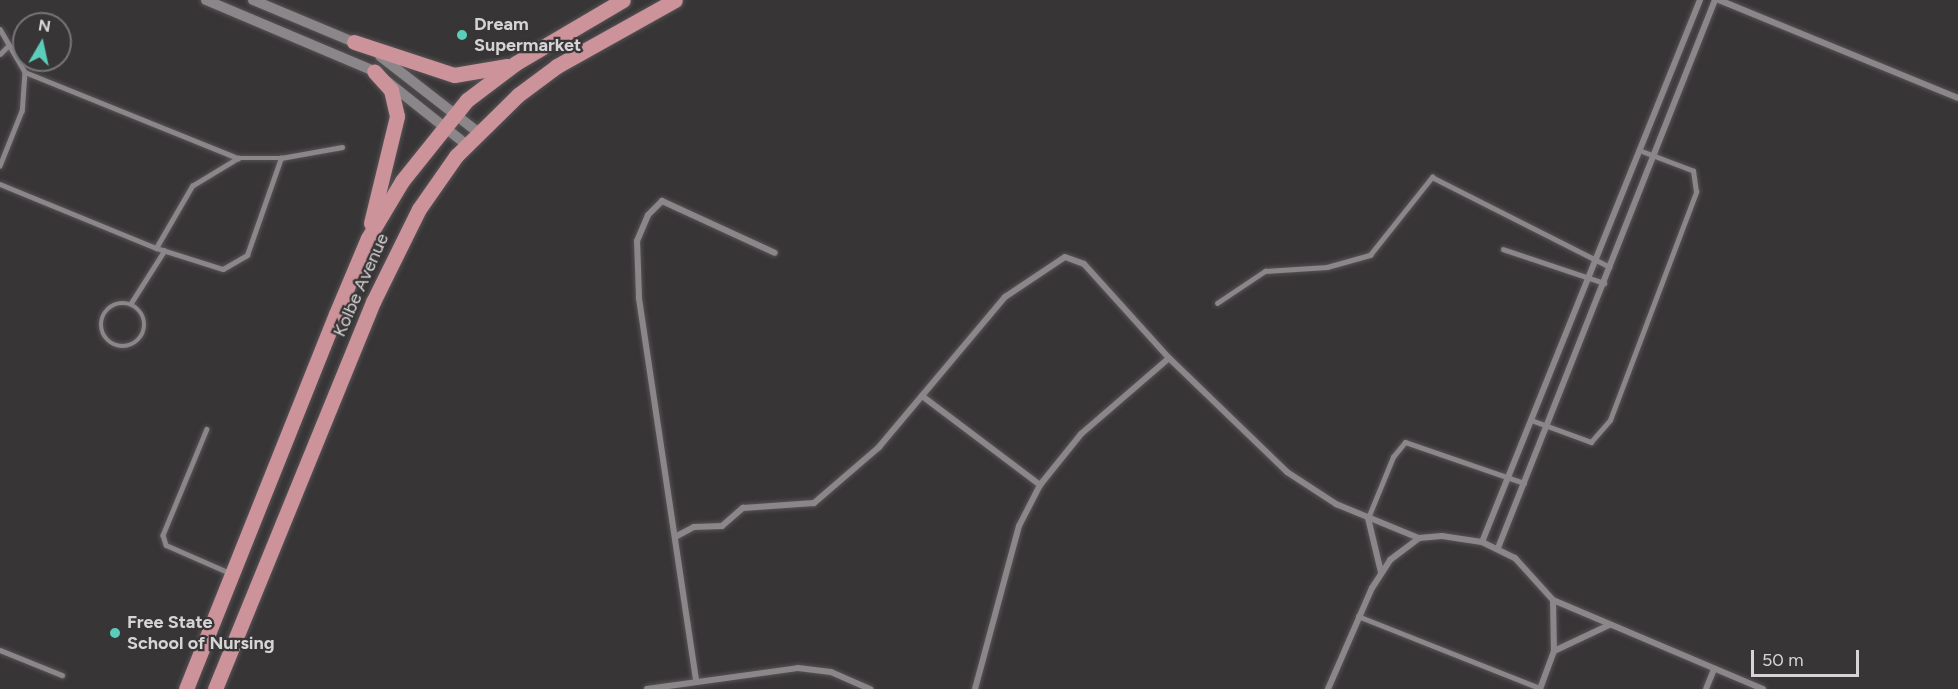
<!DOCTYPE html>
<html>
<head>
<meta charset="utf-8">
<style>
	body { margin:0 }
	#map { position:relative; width:1958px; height:689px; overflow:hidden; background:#383537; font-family:Figtree,sans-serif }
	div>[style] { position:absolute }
	.roads { filter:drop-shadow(0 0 2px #565355) drop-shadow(0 0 2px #565355) }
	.service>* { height:4.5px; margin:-2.25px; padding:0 2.25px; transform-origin:2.25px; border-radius:2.25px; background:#8a8689 }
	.service>.ring { margin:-2.25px; padding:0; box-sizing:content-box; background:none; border:4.5px solid #8a8689; border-radius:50% }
	.minor>* { height:6px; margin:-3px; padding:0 3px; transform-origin:3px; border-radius:3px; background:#8a8689 }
	.tertiary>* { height:10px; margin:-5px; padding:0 5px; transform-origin:5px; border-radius:5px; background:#8a8689 }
	.primary>* { height:15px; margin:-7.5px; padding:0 7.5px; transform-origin:7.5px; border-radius:7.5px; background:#cd939a }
	.dots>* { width:16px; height:16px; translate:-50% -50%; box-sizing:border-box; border:3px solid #383537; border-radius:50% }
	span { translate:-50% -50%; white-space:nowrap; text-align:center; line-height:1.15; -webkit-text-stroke:4.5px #383537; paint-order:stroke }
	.poi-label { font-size:18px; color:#d6d4d5; font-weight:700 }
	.left { translate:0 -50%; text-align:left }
	.street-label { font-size:18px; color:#d6d4d5 }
	.north { position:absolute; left:12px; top:12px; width:60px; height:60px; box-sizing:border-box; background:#383537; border:2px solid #777576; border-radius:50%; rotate:9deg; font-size:16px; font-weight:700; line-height:24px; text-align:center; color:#d6d4d5 }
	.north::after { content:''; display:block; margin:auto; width:21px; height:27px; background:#5bcebb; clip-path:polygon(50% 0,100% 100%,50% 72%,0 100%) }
	.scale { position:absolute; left:1751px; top:650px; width:108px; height:27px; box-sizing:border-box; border:3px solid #d6d4d5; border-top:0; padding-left:8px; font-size:18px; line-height:21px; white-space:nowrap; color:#d6d4d5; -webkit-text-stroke:4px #383537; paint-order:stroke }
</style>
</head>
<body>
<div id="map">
	<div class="roads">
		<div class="service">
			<div style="left:0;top:29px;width:50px;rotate:59.8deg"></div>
			<div style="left:25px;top:72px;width:39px;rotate:94deg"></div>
			<div style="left:22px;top:111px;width:59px;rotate:111.8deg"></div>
			<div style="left:0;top:54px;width:11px;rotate:-45deg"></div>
			<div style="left:25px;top:72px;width:230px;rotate:22deg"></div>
			<div style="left:238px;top:158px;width:43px"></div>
			<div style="left:281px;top:158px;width:62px;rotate:-10.2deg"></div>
			<div style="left:0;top:184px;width:169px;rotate:22.3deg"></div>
			<div style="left:156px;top:248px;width:70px;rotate:17.4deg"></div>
			<div style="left:223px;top:269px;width:28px;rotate:-30deg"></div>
			<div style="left:247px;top:255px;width:103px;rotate:-70.7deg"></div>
			<div style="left:156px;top:248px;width:72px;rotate:-59.9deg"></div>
			<div style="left:192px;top:186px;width:54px;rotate:-31.3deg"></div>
			<div style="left:1503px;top:249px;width:107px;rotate:18.6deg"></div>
			<div class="ring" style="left:101px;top:303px;width:39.5px;height:39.5px"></div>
			<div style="left:131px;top:303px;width:62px;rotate:-57.6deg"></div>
			<div style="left:1217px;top:303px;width:58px;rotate:-33.7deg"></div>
			<div style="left:1265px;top:271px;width:62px;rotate:-3.7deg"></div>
			<div style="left:1327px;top:267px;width:45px;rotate:-15.6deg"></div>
			<div style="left:1370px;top:255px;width:100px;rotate:-51.5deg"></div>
			<div style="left:1432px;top:177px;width:199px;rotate:26.8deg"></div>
			<div style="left:1534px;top:421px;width:61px;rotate:20.2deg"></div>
			<div style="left:1591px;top:442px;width:29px;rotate:-49deg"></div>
			<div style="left:1610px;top:420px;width:244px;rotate:-69.3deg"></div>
			<div style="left:1696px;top:192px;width:21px;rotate:-98deg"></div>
			<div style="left:1693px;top:171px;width:53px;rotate:-159.2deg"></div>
			<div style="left:207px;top:429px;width:115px;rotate:112.5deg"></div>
			<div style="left:163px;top:535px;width:10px;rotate:73deg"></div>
			<div style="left:166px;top:545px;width:70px;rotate:23.6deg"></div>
			<div style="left:1368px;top:518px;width:66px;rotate:-67.7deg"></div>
			<div style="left:1393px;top:457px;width:19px;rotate:-51deg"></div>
			<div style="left:1405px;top:442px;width:126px;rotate:19deg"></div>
			<div style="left:1358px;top:616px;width:196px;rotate:21.6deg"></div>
			<div style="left:0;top:650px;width:67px;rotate:22deg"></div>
		</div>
		<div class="minor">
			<div style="left:1719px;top:0;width:258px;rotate:22.3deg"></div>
			<div style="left:922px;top:396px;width:148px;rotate:37deg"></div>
			<div style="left:1368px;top:518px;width:56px;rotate:76.5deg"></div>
			<div style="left:675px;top:537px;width:21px;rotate:-28deg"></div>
			<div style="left:694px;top:527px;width:28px;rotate:-2deg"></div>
			<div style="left:722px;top:526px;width:28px;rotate:-41deg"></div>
			<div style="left:743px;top:508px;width:71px;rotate:-4deg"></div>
			<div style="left:814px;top:503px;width:86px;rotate:-40.7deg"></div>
			<div style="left:879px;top:447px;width:196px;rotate:-50deg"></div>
			<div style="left:1005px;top:297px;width:72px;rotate:-33.7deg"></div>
			<div style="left:1065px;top:257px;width:20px;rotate:20deg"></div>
			<div style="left:1084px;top:264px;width:127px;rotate:47.9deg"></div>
			<div style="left:1169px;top:358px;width:164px;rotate:44deg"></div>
			<div style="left:1287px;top:472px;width:59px;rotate:33.1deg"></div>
			<div style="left:1336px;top:504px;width:90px;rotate:22.3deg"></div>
			<div style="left:1482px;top:542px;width:584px;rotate:-68.09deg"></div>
			<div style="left:1498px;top:548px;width:589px;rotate:-68.4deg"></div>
			<div style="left:1553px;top:600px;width:228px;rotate:23deg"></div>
			<div style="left:1554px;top:651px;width:61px;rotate:-25.3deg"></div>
			<div style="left:696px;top:680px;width:387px;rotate:-98.5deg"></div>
			<div style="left:639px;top:297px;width:56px;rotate:-92deg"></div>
			<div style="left:637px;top:241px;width:28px;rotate:-67deg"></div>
			<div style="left:648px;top:215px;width:20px;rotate:-45deg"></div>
			<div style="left:662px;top:201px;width:124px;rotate:24.7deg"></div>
			<div style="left:647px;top:689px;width:152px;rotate:-7.9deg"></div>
			<div style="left:798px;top:668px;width:33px;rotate:7deg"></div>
			<div style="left:831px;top:672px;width:43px;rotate:23.6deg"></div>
			<div style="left:975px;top:689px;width:169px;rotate:-74.9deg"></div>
			<div style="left:1019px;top:526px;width:46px;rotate:-62.9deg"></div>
			<div style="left:1040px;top:485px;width:65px;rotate:-51.2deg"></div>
			<div style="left:1081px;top:434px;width:116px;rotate:-40.8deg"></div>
			<div style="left:1328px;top:689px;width:110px;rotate:-66.5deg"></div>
			<div style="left:1372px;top:588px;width:33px;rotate:-57deg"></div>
			<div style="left:1390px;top:560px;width:36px;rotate:-37deg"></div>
			<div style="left:1419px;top:538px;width:23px;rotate:-5deg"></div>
			<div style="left:1442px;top:536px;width:40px;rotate:8.5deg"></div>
			<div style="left:1482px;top:542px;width:37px;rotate:26deg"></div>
			<div style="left:1515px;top:558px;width:57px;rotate:47.9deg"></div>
			<div style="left:1553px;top:600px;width:51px;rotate:88.9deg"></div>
			<div style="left:1554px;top:651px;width:40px;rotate:110.2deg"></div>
			<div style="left:1706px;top:689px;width:22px;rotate:-68deg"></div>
		</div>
		<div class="tertiary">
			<div style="left:206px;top:0;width:182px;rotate:22.9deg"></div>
			<div style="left:374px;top:71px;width:119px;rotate:38.5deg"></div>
			<div style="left:253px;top:0;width:114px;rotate:22.7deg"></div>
			<div style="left:380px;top:56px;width:125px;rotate:37.9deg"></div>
		</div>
		<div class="primary">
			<div style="left:354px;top:42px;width:105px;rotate:18.3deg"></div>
			<div style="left:454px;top:75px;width:54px;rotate:-9.6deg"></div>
			<div style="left:371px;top:223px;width:110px;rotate:-76.3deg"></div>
			<div style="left:397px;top:116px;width:27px;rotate:-103deg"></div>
			<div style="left:391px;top:90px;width:25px;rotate:-132deg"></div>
			<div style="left:186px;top:689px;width:404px;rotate:-68.2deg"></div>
			<div style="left:336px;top:314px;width:82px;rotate:-67.2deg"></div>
			<div style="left:368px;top:238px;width:66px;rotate:-59.2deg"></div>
			<div style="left:402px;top:181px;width:104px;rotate:-51.3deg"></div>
			<div style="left:467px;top:100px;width:61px;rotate:-37.1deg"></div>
			<div style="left:516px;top:63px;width:124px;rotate:-30.5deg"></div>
			<div style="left:215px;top:689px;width:418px;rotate:-67.8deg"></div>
			<div style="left:373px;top:302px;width:104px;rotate:-63.7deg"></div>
			<div style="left:419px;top:209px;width:65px;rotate:-55.1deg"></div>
			<div style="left:456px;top:156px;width:87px;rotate:-44.5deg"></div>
			<div style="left:518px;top:95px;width:49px;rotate:-36.6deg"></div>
			<div style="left:557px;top:66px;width:135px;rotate:-29.2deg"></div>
		</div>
	</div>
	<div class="dots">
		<div style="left:462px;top:35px;background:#5bcebb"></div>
		<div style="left:115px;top:633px;background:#5bcebb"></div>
	</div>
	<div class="poi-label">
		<span class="left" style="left:474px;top:35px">Dream<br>Supermarket</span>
		<span class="left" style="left:127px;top:633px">Free State<br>School of Nursing</span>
	</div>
	<div class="street-label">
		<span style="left:361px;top:285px;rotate:-66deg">Kolbe Avenue</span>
	</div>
	<div class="north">N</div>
	<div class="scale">50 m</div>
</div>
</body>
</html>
